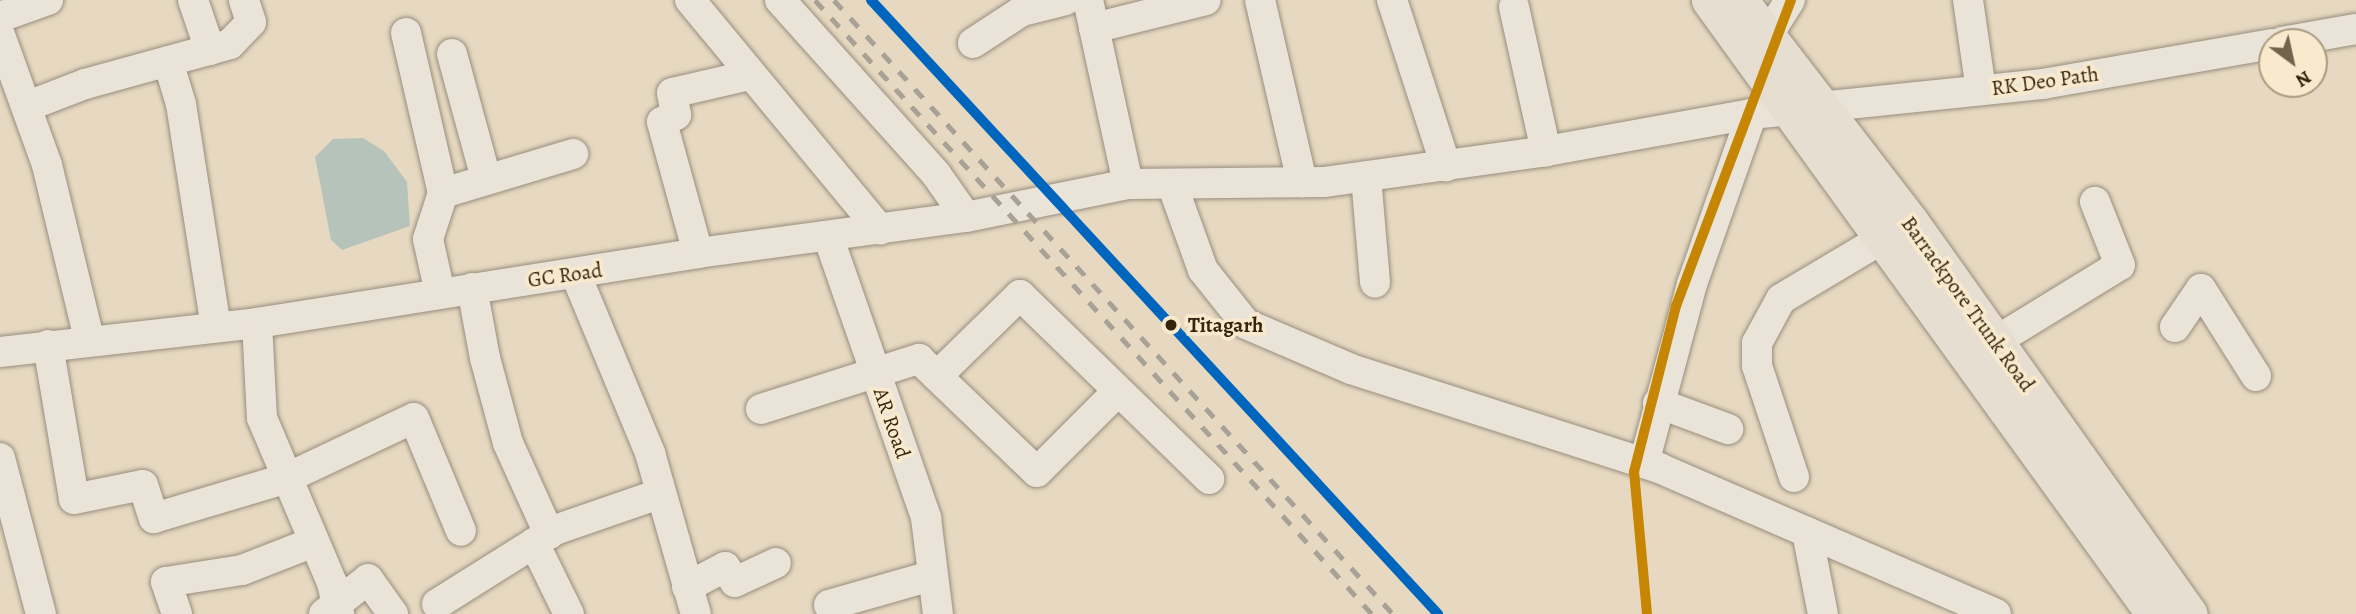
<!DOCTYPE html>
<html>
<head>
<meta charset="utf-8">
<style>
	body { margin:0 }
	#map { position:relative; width:2356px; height:614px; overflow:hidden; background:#e7d9c1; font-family:Alegreya,serif }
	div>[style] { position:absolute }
	.water>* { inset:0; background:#b6c3ba }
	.roads { filter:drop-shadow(0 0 2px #978e7e) drop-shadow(0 0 2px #978e7e) }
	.minor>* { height:30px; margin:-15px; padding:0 15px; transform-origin:15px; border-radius:15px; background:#eae3d7 }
	.major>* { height:37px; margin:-18.5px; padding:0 18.5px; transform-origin:18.5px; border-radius:18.5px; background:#e6dfd1 }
	.rail>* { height:5px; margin-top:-2.5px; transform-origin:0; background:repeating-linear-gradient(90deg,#a8a296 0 12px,transparent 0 24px) }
	.rail-1>* { height:10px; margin:-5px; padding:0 5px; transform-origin:5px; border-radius:5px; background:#0065bd }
	.rail-2>* { height:10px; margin:-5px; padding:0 5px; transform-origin:5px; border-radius:5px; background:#c68604 }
	.dots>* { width:19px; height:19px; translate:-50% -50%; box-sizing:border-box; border:4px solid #f9eacd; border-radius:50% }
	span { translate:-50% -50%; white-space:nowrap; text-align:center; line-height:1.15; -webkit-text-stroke:7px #f9eacd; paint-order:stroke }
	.street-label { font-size:21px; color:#35240f }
	.stop-label { font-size:21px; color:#35240f; font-weight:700 }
	.left { translate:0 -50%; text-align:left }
	.north { position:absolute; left:2258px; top:28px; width:70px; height:70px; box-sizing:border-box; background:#f9eacd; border:2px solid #ab9b81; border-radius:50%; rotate:147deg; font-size:19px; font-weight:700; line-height:28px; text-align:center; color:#35240f }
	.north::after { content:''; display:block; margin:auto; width:24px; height:32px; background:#73634d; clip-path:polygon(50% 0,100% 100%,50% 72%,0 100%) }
</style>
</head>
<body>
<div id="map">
	<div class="water">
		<div style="clip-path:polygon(363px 138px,384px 151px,407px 182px,410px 226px,342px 250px,331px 240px,315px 157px,333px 139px)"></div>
	</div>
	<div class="roads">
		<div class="minor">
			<div style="left:193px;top:0;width:53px;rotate:71.2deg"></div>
			<div style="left:690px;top:0;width:298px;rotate:50.4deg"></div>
			<div style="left:780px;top:0;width:234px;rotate:48.1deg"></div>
			<div style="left:936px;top:174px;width:52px;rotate:55.1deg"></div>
			<div style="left:1088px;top:0;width:188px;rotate:77.7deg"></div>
			<div style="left:1260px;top:0;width:187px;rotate:77deg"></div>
			<div style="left:1392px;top:0;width:175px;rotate:72deg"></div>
			<div style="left:1968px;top:0;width:91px;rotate:81.8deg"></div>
			<div style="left:1514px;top:7px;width:148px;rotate:77.5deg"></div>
			<div style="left:0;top:17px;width:51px;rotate:-19.5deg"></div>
			<div style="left:1094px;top:28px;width:115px;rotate:-14deg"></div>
			<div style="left:406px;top:33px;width:164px;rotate:77deg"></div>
			<div style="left:443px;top:193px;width:48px;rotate:108.1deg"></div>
			<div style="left:428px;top:239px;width:55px;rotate:77.5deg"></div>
			<div style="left:0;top:35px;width:138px;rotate:70.1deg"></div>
			<div style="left:47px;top:165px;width:179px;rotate:76.4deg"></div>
			<div style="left:1766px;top:38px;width:45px;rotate:-57.7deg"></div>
			<div style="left:2282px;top:42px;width:75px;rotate:-10deg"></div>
			<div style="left:973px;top:43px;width:59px;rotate:-33.1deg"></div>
			<div style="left:1022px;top:11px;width:45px;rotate:-14deg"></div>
			<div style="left:452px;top:54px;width:129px;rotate:74.7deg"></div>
			<div style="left:168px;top:61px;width:45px;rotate:73.2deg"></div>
			<div style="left:181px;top:104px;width:226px;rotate:81.1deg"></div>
			<div style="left:28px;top:106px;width:61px;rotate:-21.1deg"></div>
			<div style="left:85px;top:84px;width:150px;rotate:-15.4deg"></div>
			<div style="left:230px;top:44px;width:30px;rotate:-46deg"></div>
			<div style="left:251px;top:22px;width:23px;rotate:-108deg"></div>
			<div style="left:1366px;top:177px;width:106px;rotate:85.1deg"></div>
			<div style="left:1172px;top:184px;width:91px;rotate:70.2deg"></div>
			<div style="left:1203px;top:270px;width:69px;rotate:51.5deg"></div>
			<div style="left:1246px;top:324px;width:114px;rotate:23.2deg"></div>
			<div style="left:1351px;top:369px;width:324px;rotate:17.8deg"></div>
			<div style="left:1659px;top:468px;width:367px;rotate:23.4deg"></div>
			<div style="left:443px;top:193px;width:136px;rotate:-16.7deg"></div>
			<div style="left:828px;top:236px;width:299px;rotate:70.8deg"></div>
			<div style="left:926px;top:518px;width:97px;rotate:82.9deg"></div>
			<div style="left:698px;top:253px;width:136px;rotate:-105.4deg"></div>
			<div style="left:662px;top:122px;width:16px;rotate:-27deg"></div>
			<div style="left:676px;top:115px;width:22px;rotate:-100deg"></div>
			<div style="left:672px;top:93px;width:80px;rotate:-13deg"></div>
			<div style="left:576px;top:275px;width:193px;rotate:67.4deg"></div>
			<div style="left:650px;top:453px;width:167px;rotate:74.1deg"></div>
			<div style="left:472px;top:288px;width:71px;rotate:79.5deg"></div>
			<div style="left:485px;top:358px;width:88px;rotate:74.9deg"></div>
			<div style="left:508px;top:443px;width:100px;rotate:65.7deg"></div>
			<div style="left:257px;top:323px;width:95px;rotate:87deg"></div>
			<div style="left:262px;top:418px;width:179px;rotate:67deg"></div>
			<div style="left:332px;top:583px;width:32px;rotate:77deg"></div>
			<div style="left:2175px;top:327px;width:46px;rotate:-55.6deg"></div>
			<div style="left:2201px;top:289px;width:103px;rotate:57.7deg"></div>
			<div style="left:1996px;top:341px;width:145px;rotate:-31.5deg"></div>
			<div style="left:2120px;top:265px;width:68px;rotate:-111.6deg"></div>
			<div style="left:48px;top:345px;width:156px;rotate:80.4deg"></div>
			<div style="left:74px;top:499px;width:70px;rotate:-11.5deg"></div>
			<div style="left:143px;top:485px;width:35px;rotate:72deg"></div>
			<div style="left:154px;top:518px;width:139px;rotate:-16.7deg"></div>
			<div style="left:287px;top:478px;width:140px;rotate:-25.3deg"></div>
			<div style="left:414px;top:418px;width:122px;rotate:67.4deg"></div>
			<div style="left:0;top:352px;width:259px;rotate:-6.4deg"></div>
			<div style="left:257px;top:323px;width:447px;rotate:-9deg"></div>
			<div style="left:698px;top:253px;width:270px;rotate:-7.7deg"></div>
			<div style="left:966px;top:217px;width:165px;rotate:-11.5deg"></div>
			<div style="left:1128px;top:184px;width:196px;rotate:-0.6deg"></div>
			<div style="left:1324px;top:182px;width:224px;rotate:-7.9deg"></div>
			<div style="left:1546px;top:151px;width:209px;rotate:-10.2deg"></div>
			<div style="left:1752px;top:114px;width:293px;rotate:-5.9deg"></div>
			<div style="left:2043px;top:84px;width:232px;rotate:-9.9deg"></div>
			<div style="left:937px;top:376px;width:116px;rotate:-44.3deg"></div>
			<div style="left:1020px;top:295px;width:264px;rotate:44.2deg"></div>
			<div style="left:1658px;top:403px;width:75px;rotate:20.4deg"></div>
			<div style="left:761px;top:409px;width:166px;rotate:-17.6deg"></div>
			<div style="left:919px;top:359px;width:163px;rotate:43.8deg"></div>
			<div style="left:1037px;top:472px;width:113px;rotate:-45deg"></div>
			<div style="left:0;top:458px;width:161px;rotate:75.3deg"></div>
			<div style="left:1644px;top:463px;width:185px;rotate:-75deg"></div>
			<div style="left:1692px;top:284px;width:180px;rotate:-70.6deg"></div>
			<div style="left:1794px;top:477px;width:117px;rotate:-108.4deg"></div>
			<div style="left:1757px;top:366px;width:23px;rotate:-90deg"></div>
			<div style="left:1757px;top:343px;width:50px;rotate:-61.4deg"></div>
			<div style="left:1781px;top:299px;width:139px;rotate:-30.8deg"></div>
			<div style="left:1807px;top:532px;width:84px;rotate:79deg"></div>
			<div style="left:534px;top:543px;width:79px;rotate:63.8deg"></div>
			<div style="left:687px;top:587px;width:43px;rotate:-27.8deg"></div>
			<div style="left:725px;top:567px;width:18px;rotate:56deg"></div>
			<div style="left:735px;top:582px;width:45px;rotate:-24.9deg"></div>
			<div style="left:437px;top:604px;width:139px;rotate:-32.1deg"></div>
			<div style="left:555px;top:530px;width:110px;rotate:-19.1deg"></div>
			<div style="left:829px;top:605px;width:106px;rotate:-15.9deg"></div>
			<div style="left:177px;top:614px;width:34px;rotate:-109deg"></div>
			<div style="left:166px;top:582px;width:77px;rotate:-9deg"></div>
			<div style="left:242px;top:570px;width:77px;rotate:-21.3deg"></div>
			<div style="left:324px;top:614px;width:56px;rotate:-38.5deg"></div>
			<div style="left:368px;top:579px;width:43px;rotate:54.5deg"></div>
		</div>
		<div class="major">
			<div style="left:1710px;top:0;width:758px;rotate:54.07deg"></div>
			<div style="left:1739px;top:0;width:280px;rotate:52.4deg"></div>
			<div style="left:1910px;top:222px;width:481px;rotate:54.6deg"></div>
		</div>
	</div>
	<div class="rail">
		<div style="left:815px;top:0;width:829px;rotate:47.79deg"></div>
		<div style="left:834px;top:0;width:830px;rotate:47.68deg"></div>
		<div style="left:1647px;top:614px;width:143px;rotate:-95.2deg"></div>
		<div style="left:1634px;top:472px;width:171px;rotate:-75.8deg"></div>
		<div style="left:1676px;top:306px;width:327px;rotate:-69.4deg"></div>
	</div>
	<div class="rail-1">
		<div style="left:871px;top:0;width:836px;rotate:47.28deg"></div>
	</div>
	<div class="rail-2">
		<div style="left:1647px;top:614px;width:143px;rotate:-95.2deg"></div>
		<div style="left:1634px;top:472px;width:171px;rotate:-75.8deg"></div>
		<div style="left:1676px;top:306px;width:327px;rotate:-69.4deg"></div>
	</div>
	<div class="dots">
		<div style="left:1171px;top:325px;background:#35240f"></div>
	</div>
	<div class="street-label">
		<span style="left:2045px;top:81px;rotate:-8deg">RK Deo Path</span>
		<span style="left:565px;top:275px;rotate:-8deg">GC Road</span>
		<span style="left:1968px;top:304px;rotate:54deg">Barrackpore Trunk Road</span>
		<span style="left:892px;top:423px;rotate:71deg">AR Road</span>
	</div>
	<div class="stop-label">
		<span class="left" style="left:1188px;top:325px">Titagarh</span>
	</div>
	<div class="north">N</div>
</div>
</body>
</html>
